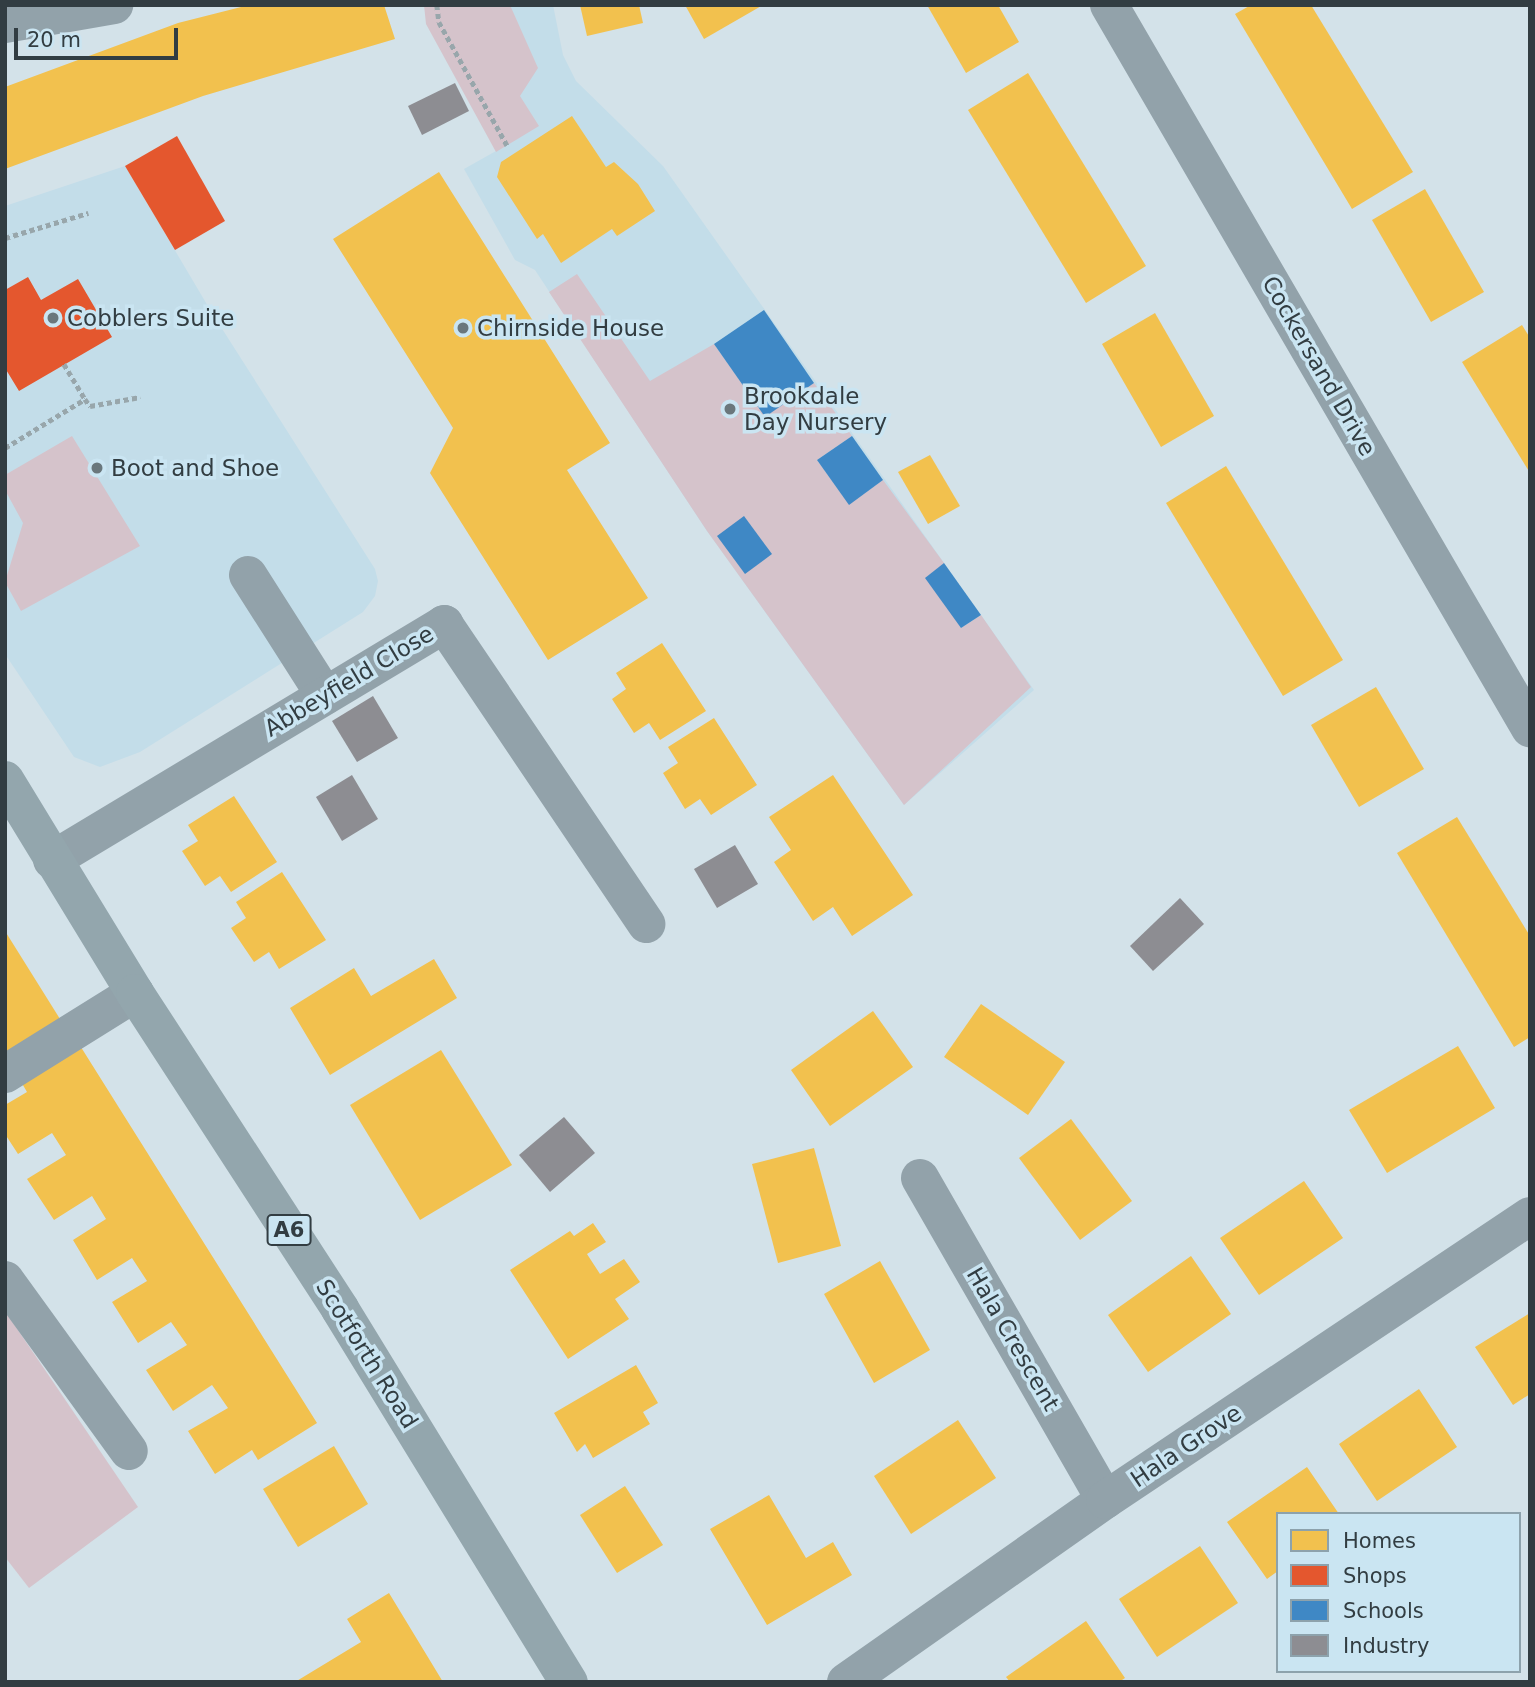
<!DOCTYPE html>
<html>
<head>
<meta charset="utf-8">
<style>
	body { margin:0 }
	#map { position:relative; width:1535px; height:1687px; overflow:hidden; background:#d3e2e9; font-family:"DejaVu Sans",sans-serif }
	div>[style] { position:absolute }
	.built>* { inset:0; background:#c3dde9 }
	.green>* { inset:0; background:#d5c3cb }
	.homes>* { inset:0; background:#f2c14e }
	.shops>* { inset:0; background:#e4572e }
	.schools>* { inset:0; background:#3f88c5 }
	.industry>* { inset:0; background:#8d8d92 }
	.path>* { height:4.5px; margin-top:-2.25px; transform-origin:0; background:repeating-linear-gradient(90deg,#98a6ab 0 5px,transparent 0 8.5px) }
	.minor>* { height:38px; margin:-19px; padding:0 19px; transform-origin:19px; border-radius:19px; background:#92a2aa }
	.major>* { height:38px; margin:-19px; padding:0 19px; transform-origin:19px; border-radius:19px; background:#93a6ad }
	.dots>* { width:19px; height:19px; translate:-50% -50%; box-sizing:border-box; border:4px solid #cae5f2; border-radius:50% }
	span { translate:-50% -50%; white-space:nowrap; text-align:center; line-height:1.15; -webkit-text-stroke:7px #cae5f2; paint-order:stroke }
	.shield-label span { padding:2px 5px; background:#cae5f2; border:2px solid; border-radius:5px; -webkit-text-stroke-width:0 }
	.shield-label { font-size:21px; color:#323d42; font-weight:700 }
	.poi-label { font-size:23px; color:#323d42 }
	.left { translate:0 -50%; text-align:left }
	.street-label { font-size:23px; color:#323d42 }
	.frame { position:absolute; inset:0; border:7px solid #323d42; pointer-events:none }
	.legend { position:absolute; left:1276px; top:1512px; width:245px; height:161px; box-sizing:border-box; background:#cae5f2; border:2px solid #8da2ac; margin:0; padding:9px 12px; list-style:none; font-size:21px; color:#323d42 }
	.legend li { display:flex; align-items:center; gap:14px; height:35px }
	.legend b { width:35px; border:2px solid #8da2ac }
	.scale { position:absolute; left:14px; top:28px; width:164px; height:32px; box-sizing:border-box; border:4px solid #323d42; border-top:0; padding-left:9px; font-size:21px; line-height:24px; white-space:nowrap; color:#323d42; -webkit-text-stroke:5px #cae5f2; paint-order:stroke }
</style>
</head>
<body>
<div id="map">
	<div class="built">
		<div style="clip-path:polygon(424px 5px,553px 5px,563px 55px,576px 81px,663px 166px,1034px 690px,904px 805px,707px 531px,535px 270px,515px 260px,464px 169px,496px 151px)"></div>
		<div style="clip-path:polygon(125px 166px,212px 313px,375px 569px,378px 581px,375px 596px,363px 612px,140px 752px,100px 767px,74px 757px,5px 654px,5px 206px)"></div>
	</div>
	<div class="green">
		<div style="clip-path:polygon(424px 5px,510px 5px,538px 68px,520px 96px,539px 126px,496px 152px,426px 24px)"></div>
		<div style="clip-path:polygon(577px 274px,650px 381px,714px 344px,765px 416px,814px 383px,852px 436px,817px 460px,849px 504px,883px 480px,944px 563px,961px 628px,981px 615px,1031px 687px,904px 805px,707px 531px,549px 292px)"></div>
		<div style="clip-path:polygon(72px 436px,140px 546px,21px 611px,5px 582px,23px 523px,5px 490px,5px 475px)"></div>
		<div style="clip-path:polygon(5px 1311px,138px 1507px,29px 1588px,5px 1557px)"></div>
	</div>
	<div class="homes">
		<div style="clip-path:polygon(249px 5px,384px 5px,395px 39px,203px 96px,5px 169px,5px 87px,178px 23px)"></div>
		<div style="clip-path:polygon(580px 5px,639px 5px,643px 23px,587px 36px)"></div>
		<div style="clip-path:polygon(685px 5px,763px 5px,704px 39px)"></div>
		<div style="clip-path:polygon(927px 5px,998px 5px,1019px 42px,966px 73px)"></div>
		<div style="clip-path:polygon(1251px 5px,1311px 5px,1413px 172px,1352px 209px,1235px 14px)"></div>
		<div style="clip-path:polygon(1028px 73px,1146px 266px,1086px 303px,968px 110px)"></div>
		<div style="clip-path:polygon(572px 116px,606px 167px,614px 162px,638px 184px,655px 211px,617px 236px,612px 229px,561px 263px,543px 234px,537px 239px,497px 177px,501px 162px)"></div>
		<div style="clip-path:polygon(439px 172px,610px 443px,567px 470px,648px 598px,548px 660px,430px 473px,453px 428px,333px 239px)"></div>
		<div style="clip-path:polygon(1425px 189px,1484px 292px,1431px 322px,1372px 220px)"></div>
		<div style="clip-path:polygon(1155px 313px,1214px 416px,1161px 447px,1102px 344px)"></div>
		<div style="clip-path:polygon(1522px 325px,1530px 338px,1530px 473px,1462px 362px)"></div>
		<div style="clip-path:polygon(930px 455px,960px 506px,928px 524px,898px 472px)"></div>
		<div style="clip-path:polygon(1226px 466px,1343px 660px,1283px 696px,1166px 503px)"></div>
		<div style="clip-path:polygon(662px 643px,706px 711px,660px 740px,649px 723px,634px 733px,612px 699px,626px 689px,616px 673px)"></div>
		<div style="clip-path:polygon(1376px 687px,1424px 769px,1359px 807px,1311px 725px)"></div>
		<div style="clip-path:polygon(714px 718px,757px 785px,711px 815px,700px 799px,685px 809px,663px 773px,678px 763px,668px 747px)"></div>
		<div style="clip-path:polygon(833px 775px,913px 895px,852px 936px,833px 907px,813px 921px,774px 862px,791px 850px,769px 817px)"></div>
		<div style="clip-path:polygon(234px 796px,277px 862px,231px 892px,220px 876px,205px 886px,182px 851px,198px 841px,188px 825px)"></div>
		<div style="clip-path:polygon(1457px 817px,1530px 936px,1530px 1037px,1514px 1047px,1397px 853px)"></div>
		<div style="clip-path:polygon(282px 872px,326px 940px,279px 969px,269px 952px,254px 962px,231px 928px,246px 918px,236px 902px)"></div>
		<div style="clip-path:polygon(5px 931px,60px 1019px,5px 1054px)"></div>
		<div style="clip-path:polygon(434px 959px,457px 998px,330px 1075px,290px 1008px,354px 968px,371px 996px)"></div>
		<div style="clip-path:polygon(981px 1004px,1065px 1062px,1028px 1115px,944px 1057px)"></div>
		<div style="clip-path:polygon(873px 1011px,913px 1067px,830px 1126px,791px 1070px)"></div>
		<div style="clip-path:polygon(79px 1044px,317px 1423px,258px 1460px,252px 1450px,215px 1474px,188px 1431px,228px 1408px,212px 1385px,173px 1411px,146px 1370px,187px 1345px,171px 1322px,138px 1343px,112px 1302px,147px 1281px,132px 1258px,97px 1280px,73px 1240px,106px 1219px,92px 1196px,54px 1220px,27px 1179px,66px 1155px,52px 1133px,18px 1154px,5px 1134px,5px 1105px,27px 1092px,20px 1080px)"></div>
		<div style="clip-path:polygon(1458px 1046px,1495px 1108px,1387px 1173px,1349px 1110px)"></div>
		<div style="clip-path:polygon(441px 1050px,512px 1165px,420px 1220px,350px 1105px)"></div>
		<div style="clip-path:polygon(1071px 1119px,1132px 1201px,1080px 1240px,1019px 1158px)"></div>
		<div style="clip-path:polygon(814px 1148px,841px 1246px,778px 1263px,752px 1164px)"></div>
		<div style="clip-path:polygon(1304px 1181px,1343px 1238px,1259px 1295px,1220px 1238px)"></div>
		<div style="clip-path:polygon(593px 1223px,606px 1242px,587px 1254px,600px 1274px,624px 1259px,640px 1282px,615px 1299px,629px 1319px,568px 1359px,510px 1270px,570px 1231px,574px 1236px)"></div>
		<div style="clip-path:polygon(1191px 1256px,1231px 1314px,1148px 1372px,1108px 1315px)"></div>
		<div style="clip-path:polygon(880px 1261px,930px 1350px,874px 1383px,824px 1294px)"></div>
		<div style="clip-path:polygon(1530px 1313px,1530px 1394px,1513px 1405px,1475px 1347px)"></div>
		<div style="clip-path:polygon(636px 1365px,658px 1403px,643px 1412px,650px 1424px,593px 1458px,585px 1444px,577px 1452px,554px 1413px)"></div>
		<div style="clip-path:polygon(1419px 1389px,1457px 1447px,1377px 1501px,1339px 1444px)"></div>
		<div style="clip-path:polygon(958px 1420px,996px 1478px,911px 1534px,874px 1476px)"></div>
		<div style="clip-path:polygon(334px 1446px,368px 1504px,298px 1547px,263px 1489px)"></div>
		<div style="clip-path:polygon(1307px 1467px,1339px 1514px,1278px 1514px,1278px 1571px,1267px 1579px,1227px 1522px)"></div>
		<div style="clip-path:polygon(625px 1486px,663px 1545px,617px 1573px,580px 1515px)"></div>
		<div style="clip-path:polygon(769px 1495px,806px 1558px,833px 1542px,852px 1575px,767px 1625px,710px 1529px)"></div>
		<div style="clip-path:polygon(1200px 1546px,1238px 1603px,1157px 1657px,1119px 1599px)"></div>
		<div style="clip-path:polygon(389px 1593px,443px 1682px,295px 1682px,361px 1642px,347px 1619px)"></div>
		<div style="clip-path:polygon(1086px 1621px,1125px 1678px,1119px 1682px,1010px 1682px,1006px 1677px)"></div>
	</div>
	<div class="shops">
		<div style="clip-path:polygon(177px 136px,225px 221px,175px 250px,125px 166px)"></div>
		<div style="clip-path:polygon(28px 277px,41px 300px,78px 279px,112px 337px,19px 391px,5px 368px,5px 290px)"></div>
	</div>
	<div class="schools">
		<div style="clip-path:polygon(764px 310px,814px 383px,765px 417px,714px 344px)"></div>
		<div style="clip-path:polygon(852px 436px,883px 480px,849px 505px,817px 460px)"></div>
		<div style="clip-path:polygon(744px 516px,772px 554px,745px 574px,717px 536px)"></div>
		<div style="clip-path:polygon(944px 563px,981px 615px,961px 628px,925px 578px)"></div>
	</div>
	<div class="industry">
		<div style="clip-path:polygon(455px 83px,469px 111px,422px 135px,408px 106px)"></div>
		<div style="clip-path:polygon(373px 696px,398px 738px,357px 762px,332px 721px)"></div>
		<div style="clip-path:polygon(352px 775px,378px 819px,342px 841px,316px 797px)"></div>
		<div style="clip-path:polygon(735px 845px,758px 884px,717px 908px,694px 869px)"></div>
		<div style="clip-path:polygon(1180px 898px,1204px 924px,1153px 971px,1130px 946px)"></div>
		<div style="clip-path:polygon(564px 1117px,595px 1153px,550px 1192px,519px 1155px)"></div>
	</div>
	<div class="path">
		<div style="left:437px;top:5px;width:17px;rotate:83deg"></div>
		<div style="left:439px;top:22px;width:141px;rotate:61.1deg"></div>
		<div style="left:5px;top:238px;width:87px;rotate:-16.8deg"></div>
		<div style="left:64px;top:364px;width:41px;rotate:59deg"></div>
		<div style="left:5px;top:448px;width:94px;rotate:-31.5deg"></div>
		<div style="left:85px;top:399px;width:9px;rotate:54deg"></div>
		<div style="left:90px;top:406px;width:51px;rotate:-10.2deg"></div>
	</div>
	<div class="minor">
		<div style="left:1109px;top:5px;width:837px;rotate:59.79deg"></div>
		<div style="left:5px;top:24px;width:111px;rotate:-9.9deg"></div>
		<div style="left:248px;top:575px;width:143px;rotate:57.5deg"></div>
		<div style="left:52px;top:860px;width:458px;rotate:-31deg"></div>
		<div style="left:444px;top:624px;width:362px;rotate:56deg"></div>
		<div style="left:5px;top:1074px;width:153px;rotate:-31.9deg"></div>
		<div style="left:920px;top:1178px;width:371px;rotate:60.1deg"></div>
		<div style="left:5px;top:1280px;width:211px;rotate:54.1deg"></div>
		<div style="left:846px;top:1682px;width:317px;rotate:-35.1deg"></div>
		<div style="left:1105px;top:1500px;width:511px;rotate:-33.75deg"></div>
	</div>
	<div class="major">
		<div style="left:5px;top:780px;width:250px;rotate:58.6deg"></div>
		<div style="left:135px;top:993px;width:377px;rotate:57deg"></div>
		<div style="left:340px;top:1309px;width:438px;rotate:58.5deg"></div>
	</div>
	<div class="dots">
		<div style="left:53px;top:318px;background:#6a777c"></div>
		<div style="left:463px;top:328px;background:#6a777c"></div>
		<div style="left:730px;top:409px;background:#6a777c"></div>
		<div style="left:97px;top:468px;background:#6a777c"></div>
	</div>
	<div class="shield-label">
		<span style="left:289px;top:1230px">A6</span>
	</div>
	<div class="poi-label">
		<span class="left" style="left:67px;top:318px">Cobblers Suite</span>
		<span class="left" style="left:477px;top:328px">Chirnside House</span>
		<span class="left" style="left:744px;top:409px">Brookdale<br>Day Nursery</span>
		<span class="left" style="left:111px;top:468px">Boot and Shoe</span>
	</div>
	<div class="street-label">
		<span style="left:1319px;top:366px;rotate:60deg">Cockersand Drive</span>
		<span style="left:349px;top:681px;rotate:-31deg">Abbeyfield Close</span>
		<span style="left:1013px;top:1339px;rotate:60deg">Hala Crescent</span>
		<span style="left:367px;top:1354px;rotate:58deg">Scotforth Road</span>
		<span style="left:1186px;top:1446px;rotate:-34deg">Hala Grove</span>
	</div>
	<div class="frame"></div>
	<ul class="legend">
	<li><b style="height:19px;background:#f2c14e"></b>Homes</li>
	<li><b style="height:19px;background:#e4572e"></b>Shops</li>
	<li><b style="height:19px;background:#3f88c5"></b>Schools</li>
	<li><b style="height:19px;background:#8d8d92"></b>Industry</li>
	</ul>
	<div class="scale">20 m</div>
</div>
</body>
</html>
